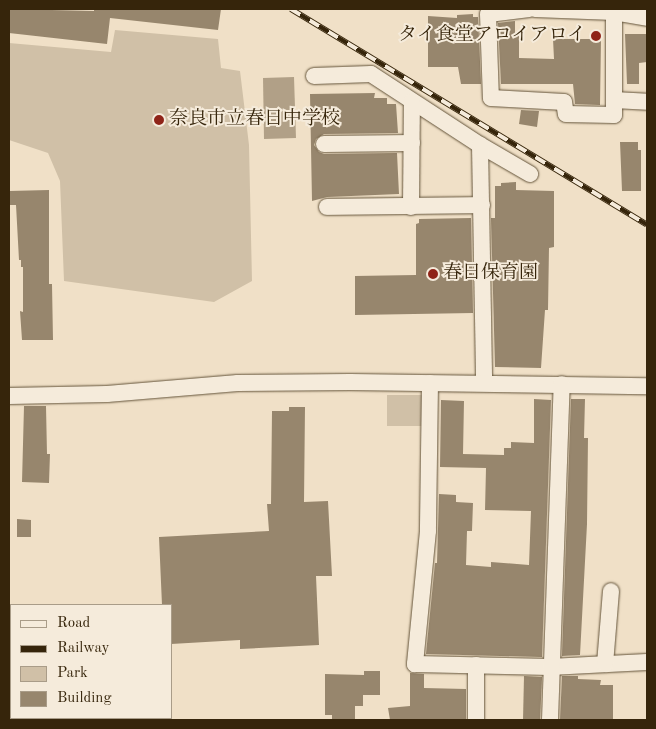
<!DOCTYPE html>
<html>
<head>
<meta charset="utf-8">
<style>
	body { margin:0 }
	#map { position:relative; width:656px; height:729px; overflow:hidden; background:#f0e0c7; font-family:"Old Standard TT","Noto Serif JP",serif }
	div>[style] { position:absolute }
	.green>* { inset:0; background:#d0c0a7 }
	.water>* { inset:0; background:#b1a087 }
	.building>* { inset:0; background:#97866d }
	.roads { filter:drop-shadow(0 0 1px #64543a) drop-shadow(0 0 1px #64543a) }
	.minor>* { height:16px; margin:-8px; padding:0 8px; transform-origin:8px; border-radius:8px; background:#f5ebdb }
	.rail>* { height:5.5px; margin-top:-2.75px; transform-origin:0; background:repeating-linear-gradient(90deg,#f5ebdb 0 11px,#36250b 0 22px); box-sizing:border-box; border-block:1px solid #36250b }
	.dots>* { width:14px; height:14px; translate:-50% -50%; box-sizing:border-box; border:2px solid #f5ebdb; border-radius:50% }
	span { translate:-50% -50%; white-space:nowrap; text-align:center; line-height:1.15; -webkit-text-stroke:4px #f5ebdb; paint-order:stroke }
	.poi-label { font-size:19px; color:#36250b }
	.right { translate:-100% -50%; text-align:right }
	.left { translate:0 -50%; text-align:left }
	.frame { position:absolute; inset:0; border:10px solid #36250b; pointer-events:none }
	.legend { position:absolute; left:10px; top:604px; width:162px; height:115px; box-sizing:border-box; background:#f5ebdb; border:1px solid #a99c88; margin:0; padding:6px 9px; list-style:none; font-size:15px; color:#36250b }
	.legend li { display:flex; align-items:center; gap:10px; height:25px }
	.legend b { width:25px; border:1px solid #a99c88 }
</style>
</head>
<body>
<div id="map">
	<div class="green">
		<div style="clip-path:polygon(115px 30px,218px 39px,221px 68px,240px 71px,249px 145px,252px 281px,214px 302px,64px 281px,60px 181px,48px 153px,9px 140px,9px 43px,111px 52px)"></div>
		<div style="clip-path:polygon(387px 395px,430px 395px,430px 426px,387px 426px)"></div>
	</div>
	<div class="water">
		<div style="clip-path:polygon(294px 77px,296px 138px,264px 139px,263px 78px)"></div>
	</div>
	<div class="building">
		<div style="clip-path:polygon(9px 9px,94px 11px,94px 9px,221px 9px,218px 30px,110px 18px,107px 44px,9px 33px)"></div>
		<div style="clip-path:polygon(473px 14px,473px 17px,478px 17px,481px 84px,461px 84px,458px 67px,428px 67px,428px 16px,457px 18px,457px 15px)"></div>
		<div style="clip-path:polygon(515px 21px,515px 33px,519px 33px,519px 58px,554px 59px,553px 39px,601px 39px,600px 105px,575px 104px,573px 84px,501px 84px,498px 23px)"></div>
		<div style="clip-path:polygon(625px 34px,647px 34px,647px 62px,639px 63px,639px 84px,627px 84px)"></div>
		<div style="clip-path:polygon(375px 93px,374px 98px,387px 98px,387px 104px,396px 104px,398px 133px,324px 134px,316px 139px,314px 145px,319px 152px,324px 154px,397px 153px,399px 194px,327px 197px,312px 201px,310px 94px)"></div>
		<div style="clip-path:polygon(521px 110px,539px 111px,537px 127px,519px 124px)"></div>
		<div style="clip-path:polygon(620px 142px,638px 142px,638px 150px,641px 150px,641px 191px,622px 191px)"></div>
		<div style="clip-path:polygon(516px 182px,516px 190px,554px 191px,554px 247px,549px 248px,548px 310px,545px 310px,541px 368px,495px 367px,491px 218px,495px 218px,495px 186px,501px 186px,501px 183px)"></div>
		<div style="clip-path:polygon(49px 190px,49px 284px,52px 284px,53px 340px,22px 340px,20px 311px,23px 312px,23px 267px,21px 267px,21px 260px,19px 260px,16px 205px,9px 205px,9px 191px)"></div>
		<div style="clip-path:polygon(471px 218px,473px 313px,355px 315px,355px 276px,416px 275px,416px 224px,419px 223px,419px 219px)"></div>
		<div style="clip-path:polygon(534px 399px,551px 400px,542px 657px,426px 654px,435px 563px,437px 563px,439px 494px,456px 495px,456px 502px,473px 503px,472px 531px,467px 531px,466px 565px,491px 567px,491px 562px,529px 565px,531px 511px,485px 510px,486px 468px,440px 467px,441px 400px,464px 401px,463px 454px,504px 455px,504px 448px,511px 448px,511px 442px,534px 443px)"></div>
		<div style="clip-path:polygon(571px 399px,585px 399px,584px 438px,588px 438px,587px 524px,580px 655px,562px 656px)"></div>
		<div style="clip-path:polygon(24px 406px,46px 406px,47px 454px,50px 454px,49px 483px,22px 482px)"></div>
		<div style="clip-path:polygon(289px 407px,305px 407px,304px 502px,328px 501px,332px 576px,316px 576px,319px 645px,240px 649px,240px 640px,171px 644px,171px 605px,162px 605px,159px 537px,269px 531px,267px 504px,271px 504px,272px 411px,289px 411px)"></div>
		<div style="clip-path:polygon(17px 519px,31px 520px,31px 537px,17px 537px)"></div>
		<div style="clip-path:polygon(364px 671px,380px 671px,380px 695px,363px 695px,363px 706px,355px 706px,355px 720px,332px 720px,332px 715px,325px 715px,325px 674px,364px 675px)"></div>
		<div style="clip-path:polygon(410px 673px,424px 674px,424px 688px,466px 689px,466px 720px,390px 720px,388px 708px,410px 706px)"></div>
		<div style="clip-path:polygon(524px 676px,542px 677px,540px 720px,523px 720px)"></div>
		<div style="clip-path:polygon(562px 676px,578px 676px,578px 679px,601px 680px,600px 685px,613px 685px,613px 720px,560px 720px)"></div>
	</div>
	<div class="roads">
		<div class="minor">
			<div style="left:529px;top:9px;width:41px;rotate:173deg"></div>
			<div style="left:488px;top:14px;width:84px;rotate:88deg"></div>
			<div style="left:491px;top:98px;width:73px;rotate:3.1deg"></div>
			<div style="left:564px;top:102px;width:12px;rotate:81deg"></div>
			<div style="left:566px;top:114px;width:48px;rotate:1.2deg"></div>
			<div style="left:614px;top:115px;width:103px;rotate:-90deg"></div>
			<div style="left:535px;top:9px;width:79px;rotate:2.2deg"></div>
			<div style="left:614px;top:12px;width:34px;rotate:10deg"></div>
			<div style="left:314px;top:76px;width:57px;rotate:-2deg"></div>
			<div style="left:371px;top:74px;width:130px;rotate:33.1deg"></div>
			<div style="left:480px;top:145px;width:58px;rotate:30.1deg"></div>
			<div style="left:614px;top:100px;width:33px;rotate:3deg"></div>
			<div style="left:324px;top:144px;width:88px;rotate:-0.7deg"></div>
			<div style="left:480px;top:145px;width:237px;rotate:89deg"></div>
			<div style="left:327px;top:207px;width:155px;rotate:-0.7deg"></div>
			<div style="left:411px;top:207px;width:105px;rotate:-89.5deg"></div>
			<div style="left:430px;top:383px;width:148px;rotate:90.8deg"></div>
			<div style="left:428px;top:531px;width:134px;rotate:95.6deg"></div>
			<div style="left:415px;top:664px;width:135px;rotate:1.3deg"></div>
			<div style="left:550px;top:667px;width:97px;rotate:-3deg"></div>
			<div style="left:9px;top:396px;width:98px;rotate:-1.2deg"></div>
			<div style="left:107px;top:394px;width:131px;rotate:-4.8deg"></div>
			<div style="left:238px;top:383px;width:112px;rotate:-0.5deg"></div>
			<div style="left:350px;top:382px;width:297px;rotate:0.8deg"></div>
			<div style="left:605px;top:664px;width:73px;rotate:-85.3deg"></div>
			<div style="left:476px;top:665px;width:55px;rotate:90deg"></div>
			<div style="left:550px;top:720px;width:336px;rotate:-88deg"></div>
		</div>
	</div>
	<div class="rail">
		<div style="left:291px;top:9px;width:416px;rotate:31.2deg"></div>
	</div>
	<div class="dots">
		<div style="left:596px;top:36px;background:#8f2418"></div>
		<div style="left:159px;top:120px;background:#8f2418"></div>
		<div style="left:433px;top:274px;background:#8f2418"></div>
	</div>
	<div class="poi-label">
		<span class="right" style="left:586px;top:36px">タイ食堂アロイアロイ</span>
		<span class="left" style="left:169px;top:120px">奈良市立春日中学校</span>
		<span class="left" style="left:443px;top:274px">春日保育園</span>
	</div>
	<div class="frame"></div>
	<ul class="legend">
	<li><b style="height:6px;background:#f5ebdb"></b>Road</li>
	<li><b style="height:6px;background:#36250b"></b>Railway</li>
	<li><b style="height:14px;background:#d0c0a7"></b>Park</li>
	<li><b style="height:14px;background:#97866d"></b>Building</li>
	</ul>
</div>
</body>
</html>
